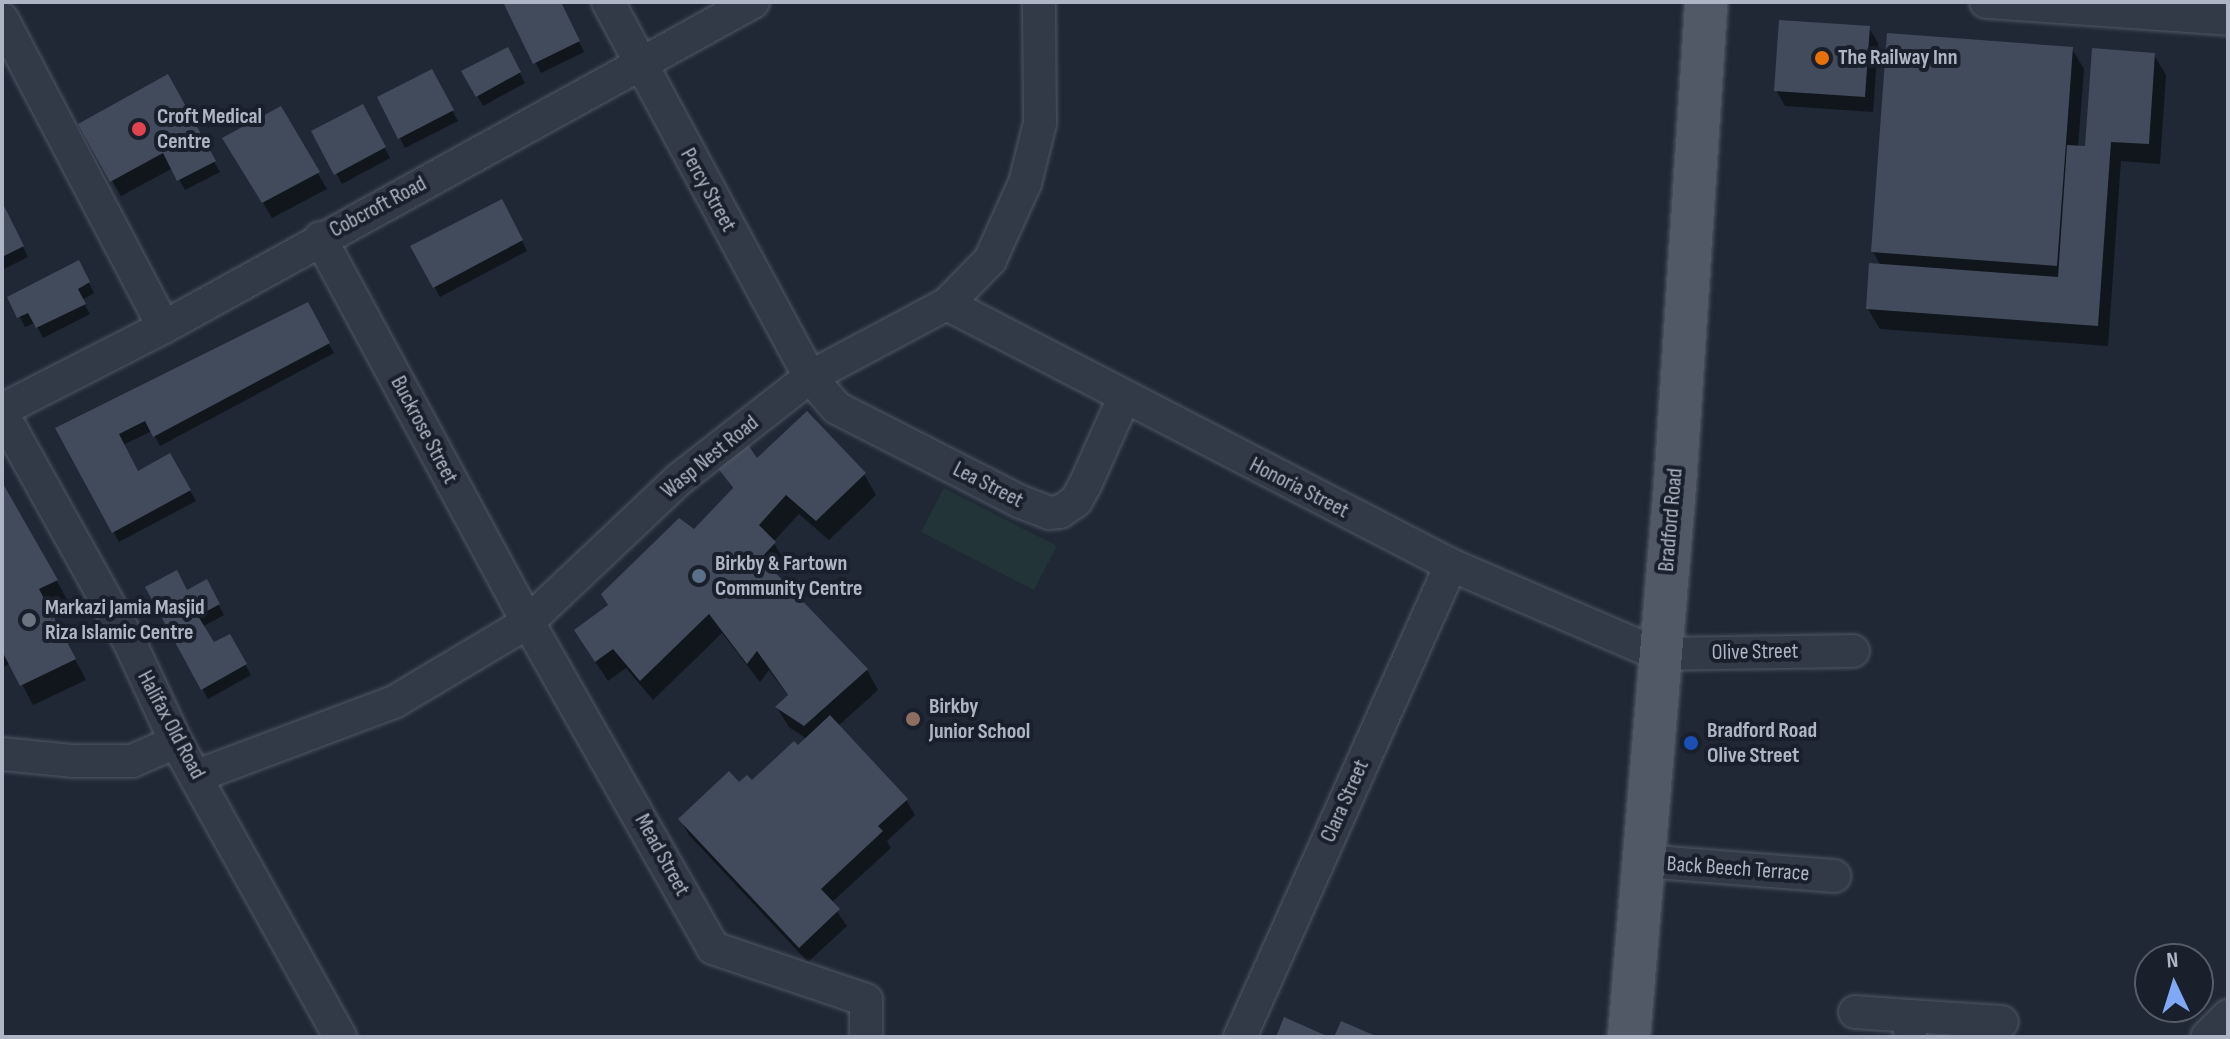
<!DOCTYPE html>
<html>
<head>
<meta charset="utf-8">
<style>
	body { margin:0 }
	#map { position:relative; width:2230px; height:1039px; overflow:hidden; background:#202836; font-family:"Sofia Sans Condensed",sans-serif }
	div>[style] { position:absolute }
	.green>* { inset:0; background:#223437 }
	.shadow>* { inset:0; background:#0007 }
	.building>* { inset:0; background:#414b5b }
	.roads { filter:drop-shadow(0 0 2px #515865) drop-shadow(0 0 2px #515865) }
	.minor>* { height:32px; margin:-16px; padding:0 16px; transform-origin:16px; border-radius:16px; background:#333a47 }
	.major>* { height:42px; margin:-21px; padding:0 21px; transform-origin:21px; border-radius:21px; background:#515967 }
	.dots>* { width:22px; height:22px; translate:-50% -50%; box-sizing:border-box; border:4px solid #19202b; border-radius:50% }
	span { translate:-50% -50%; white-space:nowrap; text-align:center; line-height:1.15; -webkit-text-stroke:8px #19202b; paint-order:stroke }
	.poi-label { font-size:22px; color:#aeb5c4; font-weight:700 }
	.left { translate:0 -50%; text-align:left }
	.street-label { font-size:22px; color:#aeb5c4 }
	.frame { position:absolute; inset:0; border:4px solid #aeb5c4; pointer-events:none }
	.north { position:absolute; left:2134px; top:943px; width:80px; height:80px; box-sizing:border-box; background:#19202b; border:2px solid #555c68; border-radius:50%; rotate:356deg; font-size:22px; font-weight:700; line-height:32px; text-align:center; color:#aeb5c4 }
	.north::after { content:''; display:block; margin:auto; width:28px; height:36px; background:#81a8f5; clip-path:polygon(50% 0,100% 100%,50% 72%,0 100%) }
</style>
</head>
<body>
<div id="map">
	<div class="green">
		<div style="clip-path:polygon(944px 488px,1057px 546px,1034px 590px,921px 532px)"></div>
	</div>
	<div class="shadow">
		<div style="clip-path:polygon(504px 2px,559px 2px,584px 52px,541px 73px)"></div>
		<div style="clip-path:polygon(1869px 28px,1878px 43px,1873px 112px,1785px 106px,1776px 90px)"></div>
		<div style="clip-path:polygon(2072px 49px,2084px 69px,2078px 148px,2087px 148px,2154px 55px,2166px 75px,2160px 164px,2121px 161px,2108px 346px,1880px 329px,1868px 309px,1881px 266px,1873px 252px)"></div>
		<div style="clip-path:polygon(513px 60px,525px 83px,483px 106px,463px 71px)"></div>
		<div style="clip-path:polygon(431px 72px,458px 121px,405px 148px,380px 98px)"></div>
		<div style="clip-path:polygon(362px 106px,390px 158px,342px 184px,314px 131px)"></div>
		<div style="clip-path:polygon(280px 109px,327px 189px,272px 218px,225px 139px)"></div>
		<div style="clip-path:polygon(80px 125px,206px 148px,220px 172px,185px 190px,173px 168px,121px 196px)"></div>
		<div style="clip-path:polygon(2px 206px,28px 257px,2px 270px)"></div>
		<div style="clip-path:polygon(507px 211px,527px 251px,440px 297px,413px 247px)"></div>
		<div style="clip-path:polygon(84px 273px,94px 293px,82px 300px,90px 314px,43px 338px,35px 323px,25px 327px,10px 298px)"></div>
		<div style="clip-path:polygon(307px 304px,334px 353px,160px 446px,152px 431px,123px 445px,138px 473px,170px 456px,196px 501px,119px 542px,58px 429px)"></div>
		<div style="clip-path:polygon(757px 461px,864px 474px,876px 495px,829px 540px,799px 514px,773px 542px,786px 563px,775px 575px,867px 670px,878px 690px,837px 727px,906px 800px,915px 815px,887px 841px,891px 848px,831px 903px,847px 926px,808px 962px,689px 835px,680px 819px,739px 785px,752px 783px,807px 739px,789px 727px,777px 708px,789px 697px,769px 670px,760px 682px,722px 633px,653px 700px,626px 668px,608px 681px,588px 651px,610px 606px,694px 532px,734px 491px,720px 469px)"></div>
		<div style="clip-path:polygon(2px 484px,68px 601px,49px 610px,86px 680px,33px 705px,11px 663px,2px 668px)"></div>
		<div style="clip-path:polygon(206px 582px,224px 615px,202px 627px,213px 645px,229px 636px,251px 675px,208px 699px,148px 588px,187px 593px)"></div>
	</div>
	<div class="building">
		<div style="clip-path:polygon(503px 2px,561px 2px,580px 41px,533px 64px)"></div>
		<div style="clip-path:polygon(1779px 20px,1870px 26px,1865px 97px,1774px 91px)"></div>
		<div style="clip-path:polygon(1887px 33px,2073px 47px,2057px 266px,1871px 252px)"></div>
		<div style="clip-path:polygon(508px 47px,521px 72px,476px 97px,461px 71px)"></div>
		<div style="clip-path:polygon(2092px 48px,2155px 53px,2149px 144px,2111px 142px,2098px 326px,1866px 309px,1869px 263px,2058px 277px,2067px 145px,2085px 146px)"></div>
		<div style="clip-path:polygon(432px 69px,454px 110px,398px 139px,377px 97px)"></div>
		<div style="clip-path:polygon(168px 74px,216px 161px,177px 181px,163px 153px,110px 182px,78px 124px)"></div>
		<div style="clip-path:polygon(363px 104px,386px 147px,334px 175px,311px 131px)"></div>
		<div style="clip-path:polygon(281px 106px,320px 172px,262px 203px,222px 138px)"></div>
		<div style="clip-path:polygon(502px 199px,523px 240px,433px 288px,410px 246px)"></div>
		<div style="clip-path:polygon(2px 202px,24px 246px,2px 257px)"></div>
		<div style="clip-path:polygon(79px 260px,90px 282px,78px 289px,86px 304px,36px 328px,28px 313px,17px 318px,7px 297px)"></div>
		<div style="clip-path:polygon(308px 302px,330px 343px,153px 437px,145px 421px,119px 434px,138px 471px,170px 453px,191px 490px,112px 533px,55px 428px)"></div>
		<div style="clip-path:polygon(807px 411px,866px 473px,816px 521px,786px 495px,759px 525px,776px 542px,761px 558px,868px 669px,804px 726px,775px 707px,788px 695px,757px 651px,747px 664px,709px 614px,640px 681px,613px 649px,595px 662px,574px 630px,608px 605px,601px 594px,679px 518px,694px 529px,733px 488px,718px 468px,746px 442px,757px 458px)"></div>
		<div style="clip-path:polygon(2px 482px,58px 580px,39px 589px,76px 659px,20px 686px,2px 651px)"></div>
		<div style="clip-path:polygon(177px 570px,187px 590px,207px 579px,220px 604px,198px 616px,214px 642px,230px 634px,247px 664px,201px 690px,145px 587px)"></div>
		<div style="clip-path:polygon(830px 715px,908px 799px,878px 826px,883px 831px,821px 889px,840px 909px,799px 948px,678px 819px,729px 771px,739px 782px,747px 775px,752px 780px,794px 741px,798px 745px)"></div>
		<div style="clip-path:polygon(1284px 1017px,1329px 1037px,1276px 1037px)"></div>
		<div style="clip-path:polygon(1341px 1021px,1378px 1037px,1334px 1037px)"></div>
	</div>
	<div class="roads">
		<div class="minor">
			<div style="left:608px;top:2px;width:426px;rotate:61.7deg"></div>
			<div style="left:810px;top:377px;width:41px;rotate:48.9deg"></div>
			<div style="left:837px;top:408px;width:207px;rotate:27.1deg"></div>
			<div style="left:1021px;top:502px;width:30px;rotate:21deg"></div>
			<div style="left:1049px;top:513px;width:11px;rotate:-5deg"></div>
			<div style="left:1060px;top:512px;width:19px;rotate:-35deg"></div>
			<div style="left:1076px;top:501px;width:18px;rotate:-61deg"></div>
			<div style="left:1085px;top:485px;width:95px;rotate:-65.9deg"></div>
			<div style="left:1986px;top:2px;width:243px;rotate:4deg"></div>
			<div style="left:2px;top:19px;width:348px;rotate:62.3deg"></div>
			<div style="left:320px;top:238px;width:437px;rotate:61.6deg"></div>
			<div style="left:528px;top:622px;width:375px;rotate:60.4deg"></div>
			<div style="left:713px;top:948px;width:162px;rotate:18.8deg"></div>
			<div style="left:866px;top:1000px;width:37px;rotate:90deg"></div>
			<div style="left:947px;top:304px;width:568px;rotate:27.38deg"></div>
			<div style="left:1451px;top:565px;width:225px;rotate:23.3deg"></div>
			<div style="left:1658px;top:654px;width:195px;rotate:-0.9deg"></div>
			<div style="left:2px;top:410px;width:182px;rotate:-27.1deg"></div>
			<div style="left:164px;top:327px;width:673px;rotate:-28.89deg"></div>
			<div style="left:2px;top:413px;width:261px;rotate:60.9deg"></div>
			<div style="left:129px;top:641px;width:111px;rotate:65deg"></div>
			<div style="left:176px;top:742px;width:338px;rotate:60.9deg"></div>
			<div style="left:2px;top:754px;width:70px;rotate:5.7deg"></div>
			<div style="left:72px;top:761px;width:60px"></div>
			<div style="left:132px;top:761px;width:48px;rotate:-23.4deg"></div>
			<div style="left:197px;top:776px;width:210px;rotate:-20.6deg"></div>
			<div style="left:394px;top:702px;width:156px;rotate:-30.8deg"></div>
			<div style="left:528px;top:622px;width:207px;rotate:-43.4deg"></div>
			<div style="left:678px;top:480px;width:167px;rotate:-38deg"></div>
			<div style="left:810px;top:377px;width:155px;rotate:-28.1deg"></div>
			<div style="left:947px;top:304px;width:62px;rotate:-45.7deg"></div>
			<div style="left:990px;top:260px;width:85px;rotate:-65.6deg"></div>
			<div style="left:1025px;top:183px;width:62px;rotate:-76deg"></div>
			<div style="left:1040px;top:123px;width:121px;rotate:-90.5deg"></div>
			<div style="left:1643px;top:861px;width:192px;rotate:4.5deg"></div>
			<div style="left:1855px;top:1012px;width:55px;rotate:4.2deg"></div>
			<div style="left:1910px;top:1016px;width:21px;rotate:90deg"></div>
			<div style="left:1910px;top:1016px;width:92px;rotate:3.7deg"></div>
			<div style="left:1240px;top:1037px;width:517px;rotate:-65.91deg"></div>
			<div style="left:2207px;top:1037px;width:30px;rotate:-45deg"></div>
		</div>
		<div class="major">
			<div style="left:1629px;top:1037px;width:553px;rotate:-85.23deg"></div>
			<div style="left:1675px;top:486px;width:485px;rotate:-86.3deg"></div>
		</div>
	</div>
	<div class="dots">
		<div style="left:1822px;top:58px;background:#e8710a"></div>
		<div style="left:139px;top:129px;background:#e0444e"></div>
		<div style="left:699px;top:576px;background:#5c6f8a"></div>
		<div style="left:29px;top:620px;background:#6b7280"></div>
		<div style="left:913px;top:719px;background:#8d6e63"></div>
		<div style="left:1691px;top:743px;background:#1a4fb4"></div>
	</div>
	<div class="poi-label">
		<span class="left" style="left:1838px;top:58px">The Railway Inn</span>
		<span class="left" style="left:157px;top:129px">Croft Medical<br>Centre</span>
		<span class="left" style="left:715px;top:576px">Birkby &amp; Fartown<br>Community Centre</span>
		<span class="left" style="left:45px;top:620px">Markazi Jamia Masjid<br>Riza Islamic Centre</span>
		<span class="left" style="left:929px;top:719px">Birkby<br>Junior School</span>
		<span class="left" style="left:1707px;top:743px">Bradford Road<br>Olive Street</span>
	</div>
	<div class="street-label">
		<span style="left:708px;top:190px;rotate:61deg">Percy Street</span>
		<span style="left:378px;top:207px;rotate:-28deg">Cobcroft Road</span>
		<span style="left:424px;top:430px;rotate:62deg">Buckrose Street</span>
		<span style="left:710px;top:457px;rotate:-39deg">Wasp Nest Road</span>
		<span style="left:988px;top:485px;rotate:27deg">Lea Street</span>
		<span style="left:1299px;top:488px;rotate:27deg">Honoria Street</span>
		<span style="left:1671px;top:520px;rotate:-85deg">Bradford Road</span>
		<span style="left:1755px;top:652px;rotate:-1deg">Olive Street</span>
		<span style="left:171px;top:725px;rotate:62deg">Halifax Old Road</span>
		<span style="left:1345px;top:801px;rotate:-66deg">Clara Street</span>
		<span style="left:662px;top:855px;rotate:61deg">Mead Street</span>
		<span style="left:1738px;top:869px;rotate:4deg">Back Beech Terrace</span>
	</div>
	<div class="frame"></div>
	<div class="north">N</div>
</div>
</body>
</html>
